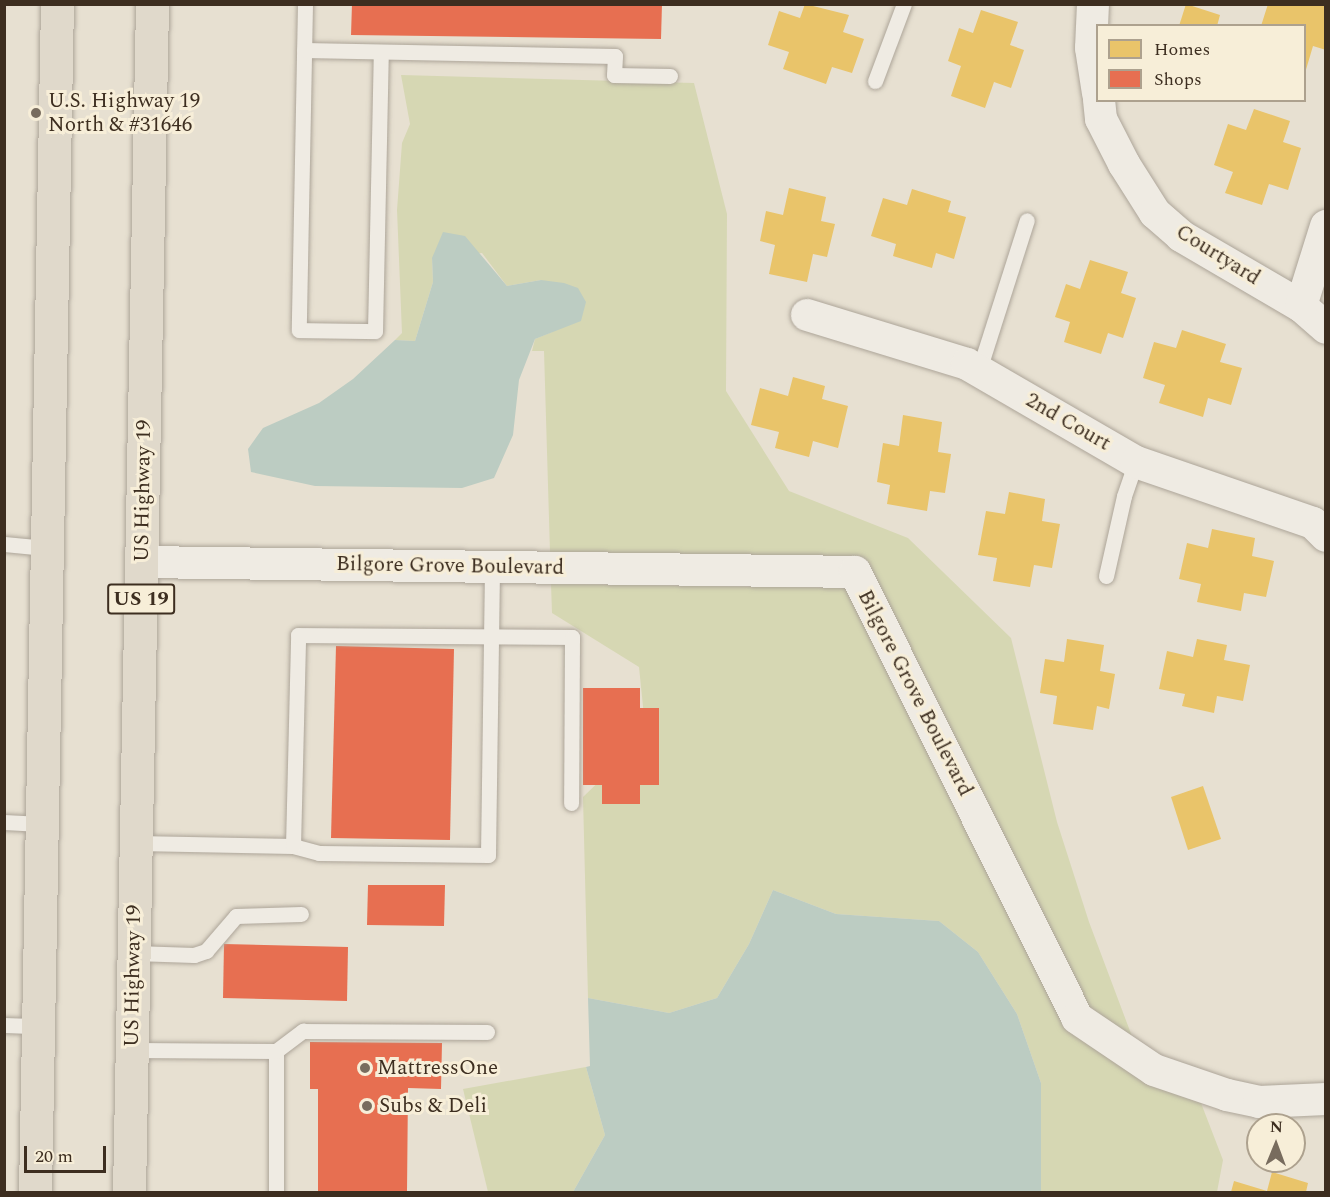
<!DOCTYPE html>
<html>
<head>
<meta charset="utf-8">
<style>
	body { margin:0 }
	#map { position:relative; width:1330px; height:1197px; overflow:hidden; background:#e7e0d1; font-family:Spectral,serif }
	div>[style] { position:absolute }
	.green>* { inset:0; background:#d6d7b3 }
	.water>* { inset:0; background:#bcccc2 }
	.homes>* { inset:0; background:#e9c46a }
	.shops>* { inset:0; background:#e76f51 }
	.roads { filter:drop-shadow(0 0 2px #ada599) drop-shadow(0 0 2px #ada599) }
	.service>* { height:15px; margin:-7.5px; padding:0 7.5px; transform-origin:7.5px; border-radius:7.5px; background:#efebe3 }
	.minor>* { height:32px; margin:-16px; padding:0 16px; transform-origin:16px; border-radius:16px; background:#efebe3 }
	.trunk>* { height:33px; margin:-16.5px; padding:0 16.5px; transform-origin:16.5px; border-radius:16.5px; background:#e0d9cb }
	.dots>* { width:16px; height:16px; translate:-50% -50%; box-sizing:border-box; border:3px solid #f7eed8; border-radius:50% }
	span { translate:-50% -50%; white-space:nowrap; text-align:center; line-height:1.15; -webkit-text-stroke:6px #f7eed8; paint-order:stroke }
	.shield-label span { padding:2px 4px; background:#f7eed8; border:2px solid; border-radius:4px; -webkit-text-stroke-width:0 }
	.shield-label { font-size:20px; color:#3d2e20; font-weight:700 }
	.poi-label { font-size:21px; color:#3d2e20 }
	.left { translate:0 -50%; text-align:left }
	.street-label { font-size:21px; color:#3d2e20 }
	.frame { position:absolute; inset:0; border:6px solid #3d2e20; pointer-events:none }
	.legend { position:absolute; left:1096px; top:24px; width:210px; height:78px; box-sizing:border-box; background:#f7eed8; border:2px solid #ada18e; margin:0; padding:8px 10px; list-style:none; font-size:18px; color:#3d2e20 }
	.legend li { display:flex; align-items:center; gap:12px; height:30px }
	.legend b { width:30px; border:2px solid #ada18e }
	.north { position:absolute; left:1246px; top:1113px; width:60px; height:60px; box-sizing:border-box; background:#f7eed8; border:2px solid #ada18e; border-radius:50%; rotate:1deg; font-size:16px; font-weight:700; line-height:24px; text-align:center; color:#3d2e20 }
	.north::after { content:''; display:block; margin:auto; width:21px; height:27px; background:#786c5e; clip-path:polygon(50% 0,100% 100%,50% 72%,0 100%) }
	.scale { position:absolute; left:24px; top:1146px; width:82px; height:27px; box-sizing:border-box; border:3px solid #3d2e20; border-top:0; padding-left:8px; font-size:18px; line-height:21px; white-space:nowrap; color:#3d2e20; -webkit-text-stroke:4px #f7eed8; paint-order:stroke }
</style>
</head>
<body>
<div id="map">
	<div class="green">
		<div style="clip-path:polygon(401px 75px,694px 83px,727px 214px,726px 391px,789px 491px,908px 538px,1011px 638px,1057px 822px,1089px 922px,1133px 1039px,1088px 1007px,867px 564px,550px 552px,544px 351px,532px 351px,535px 339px,552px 332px,541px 280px,507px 286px,482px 253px,432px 258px,433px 282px,415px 341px,395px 340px,402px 333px,397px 210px,402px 143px,410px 124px)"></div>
		<div style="clip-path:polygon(551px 584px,847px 588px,1070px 1031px,1147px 1084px,1201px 1103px,1223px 1160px,1217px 1192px,1041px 1192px,1041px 1083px,1017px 1014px,978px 952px,939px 921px,836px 914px,773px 890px,749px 944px,717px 998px,669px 1013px,588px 998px,583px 797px,646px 736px,639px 667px,552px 613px)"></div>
		<div style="clip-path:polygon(586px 1067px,605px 1135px,573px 1192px,488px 1192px,463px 1089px)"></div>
	</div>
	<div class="water">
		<div style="clip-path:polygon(443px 232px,465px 236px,507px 286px,541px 280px,564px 283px,578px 288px,586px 302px,581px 321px,535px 339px,519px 380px,513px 435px,494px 478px,462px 488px,315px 486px,251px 472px,248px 449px,263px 428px,319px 403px,353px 379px,395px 340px,415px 341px,433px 282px,432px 258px)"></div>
		<div style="clip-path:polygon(773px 890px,836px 914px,939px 921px,978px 952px,1017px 1014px,1041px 1083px,1041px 1192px,573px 1192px,605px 1135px,586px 1067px,590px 1066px,588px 998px,669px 1013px,717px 998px,749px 944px)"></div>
	</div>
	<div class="homes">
		<div style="clip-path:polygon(805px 4px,849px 15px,843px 32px,864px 39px,852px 73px,832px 67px,826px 84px,783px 69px,789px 52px,768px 45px,779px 11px,800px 18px)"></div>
		<div style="clip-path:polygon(1186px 4px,1220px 15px,1217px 26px,1179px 26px)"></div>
		<div style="clip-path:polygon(1268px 4px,1325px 4px,1326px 50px,1313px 46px,1305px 73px,1304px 26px,1261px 26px)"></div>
		<div style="clip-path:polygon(981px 10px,1018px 22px,1010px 45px,1024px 50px,1011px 88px,994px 82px,985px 108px,951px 96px,961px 66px,948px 61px,959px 28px,973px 33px)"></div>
		<div style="clip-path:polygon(1254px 109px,1290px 121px,1283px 142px,1301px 148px,1288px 190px,1269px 184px,1262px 205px,1225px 193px,1233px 172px,1214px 165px,1228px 124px,1246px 130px)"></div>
		<div style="clip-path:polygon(789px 188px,826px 197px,821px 221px,835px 224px,827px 257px,813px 254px,807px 282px,769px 274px,775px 245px,760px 241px,766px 211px,783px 215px)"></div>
		<div style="clip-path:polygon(912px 189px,951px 201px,948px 212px,966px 217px,954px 259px,936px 253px,932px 268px,893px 256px,896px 244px,871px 236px,883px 198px,907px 205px)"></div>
		<div style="clip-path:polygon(1090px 260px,1128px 272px,1121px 293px,1136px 298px,1123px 338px,1108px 333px,1101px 354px,1064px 342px,1070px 322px,1055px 317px,1066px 284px,1080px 289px)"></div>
		<div style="clip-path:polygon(1182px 330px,1226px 344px,1220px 362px,1242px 368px,1231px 405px,1208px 398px,1203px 417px,1159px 403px,1165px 385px,1143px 378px,1154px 342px,1176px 348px)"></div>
		<div style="clip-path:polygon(793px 377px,825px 386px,822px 399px,848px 406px,838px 448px,813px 441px,809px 457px,775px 448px,779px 432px,751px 425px,760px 388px,788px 396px)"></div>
		<div style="clip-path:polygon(903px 415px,942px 422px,938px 452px,951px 454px,945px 493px,930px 491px,927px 511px,887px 504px,890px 485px,877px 482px,883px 443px,899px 446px)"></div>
		<div style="clip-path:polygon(1009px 492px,1045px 499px,1042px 521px,1060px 524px,1052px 568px,1034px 565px,1030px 587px,993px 581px,997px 558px,978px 555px,986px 511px,1005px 514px)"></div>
		<div style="clip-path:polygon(1212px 529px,1255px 538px,1252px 556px,1274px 561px,1266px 597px,1244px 593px,1241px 611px,1197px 602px,1201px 584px,1179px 579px,1187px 543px,1208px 548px)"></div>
		<div style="clip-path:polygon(1067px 639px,1104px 645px,1100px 671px,1115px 674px,1109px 709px,1097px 706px,1093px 730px,1053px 724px,1057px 696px,1040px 693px,1045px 659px,1064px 662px)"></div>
		<div style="clip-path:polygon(1197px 639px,1227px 645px,1224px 660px,1250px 665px,1243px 701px,1217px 696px,1214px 713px,1182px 706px,1185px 694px,1159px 689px,1167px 651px,1193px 657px)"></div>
		<div style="clip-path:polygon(1203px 786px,1221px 839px,1188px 850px,1171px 797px)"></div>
		<div style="clip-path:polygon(1272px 1172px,1308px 1183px,1306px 1192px,1231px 1192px,1234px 1181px,1267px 1191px)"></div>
	</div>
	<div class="shops">
		<div style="clip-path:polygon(352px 4px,662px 4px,661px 39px,351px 35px)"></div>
		<div style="clip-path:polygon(336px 646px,454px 649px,450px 840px,331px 838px)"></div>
		<div style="clip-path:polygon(583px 688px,640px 688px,640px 708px,659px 708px,659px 785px,640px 785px,640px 804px,602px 804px,602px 785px,583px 785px)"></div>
		<div style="clip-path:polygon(368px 885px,445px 885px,444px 926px,367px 925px)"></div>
		<div style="clip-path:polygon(224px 944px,348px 947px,347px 1001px,223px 998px)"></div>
		<div style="clip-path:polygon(310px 1042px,442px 1043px,441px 1089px,408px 1088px,407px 1192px,318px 1192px,318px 1089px,310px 1089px)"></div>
	</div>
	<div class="roads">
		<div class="service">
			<div style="left:305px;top:4px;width:326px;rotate:91.1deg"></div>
			<div style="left:299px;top:330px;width:76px;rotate:0.8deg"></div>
			<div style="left:375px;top:331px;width:279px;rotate:-88.8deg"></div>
			<div style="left:304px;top:50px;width:311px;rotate:1.1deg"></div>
			<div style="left:615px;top:56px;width:19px;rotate:93deg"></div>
			<div style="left:614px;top:75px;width:56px;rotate:1deg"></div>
			<div style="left:875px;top:81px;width:82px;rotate:-69.4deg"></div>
			<div style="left:979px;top:370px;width:157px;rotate:-72.3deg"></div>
			<div style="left:4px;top:544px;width:42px;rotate:5.4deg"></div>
			<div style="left:1106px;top:576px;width:82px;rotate:-77.3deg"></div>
			<div style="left:1124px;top:496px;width:36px;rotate:-71deg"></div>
			<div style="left:4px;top:822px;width:37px;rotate:3deg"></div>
			<div style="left:136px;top:843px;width:157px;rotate:1.1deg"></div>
			<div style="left:293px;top:846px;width:27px;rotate:15deg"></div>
			<div style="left:319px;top:853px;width:169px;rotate:0.7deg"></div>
			<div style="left:488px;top:855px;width:288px;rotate:-89.2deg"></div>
			<div style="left:293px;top:846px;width:211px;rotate:-88.6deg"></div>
			<div style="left:298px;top:635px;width:274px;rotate:0.4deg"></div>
			<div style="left:572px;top:637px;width:166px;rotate:90.3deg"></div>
			<div style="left:134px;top:953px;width:60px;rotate:1.9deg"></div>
			<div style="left:194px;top:955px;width:13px;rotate:-18deg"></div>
			<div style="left:206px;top:951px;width:46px;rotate:-49.4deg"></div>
			<div style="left:236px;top:916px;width:65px;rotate:-1.8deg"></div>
			<div style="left:4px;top:1025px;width:35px;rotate:2deg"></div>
			<div style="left:132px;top:1050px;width:144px;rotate:0.4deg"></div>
			<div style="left:276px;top:1051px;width:141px;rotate:90deg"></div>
			<div style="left:276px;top:1051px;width:34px;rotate:-37deg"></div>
			<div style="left:303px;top:1031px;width:184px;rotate:0.3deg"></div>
		</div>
		<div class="minor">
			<div style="left:1093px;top:4px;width:44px;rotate:92.6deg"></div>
			<div style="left:1091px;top:48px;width:46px;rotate:81.2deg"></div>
			<div style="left:1099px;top:100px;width:19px;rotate:84deg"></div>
			<div style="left:1101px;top:119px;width:51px;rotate:62.9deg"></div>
			<div style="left:1124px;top:164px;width:58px;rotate:57.7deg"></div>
			<div style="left:1155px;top:213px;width:35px;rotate:41deg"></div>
			<div style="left:1181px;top:236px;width:139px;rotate:30.3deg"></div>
			<div style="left:1301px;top:306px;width:33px;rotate:41deg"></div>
			<div style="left:1301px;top:306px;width:84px;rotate:-72.6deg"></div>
			<div style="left:807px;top:315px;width:167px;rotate:17deg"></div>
			<div style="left:967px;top:364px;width:195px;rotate:30.1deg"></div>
			<div style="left:1136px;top:462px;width:187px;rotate:19deg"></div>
			<div style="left:1313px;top:523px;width:18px;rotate:45deg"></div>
			<div style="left:142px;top:562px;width:713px;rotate:0.8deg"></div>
			<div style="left:855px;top:572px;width:498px;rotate:63.5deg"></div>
			<div style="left:1077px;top:1018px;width:93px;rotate:34deg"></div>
			<div style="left:1154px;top:1070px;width:77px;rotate:18.9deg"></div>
			<div style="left:1227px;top:1095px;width:33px;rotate:12deg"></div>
			<div style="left:1259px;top:1102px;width:67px;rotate:-2.6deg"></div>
		</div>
		<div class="trunk">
			<div style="left:35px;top:1192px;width:1188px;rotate:-88.94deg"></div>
			<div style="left:129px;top:1192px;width:1188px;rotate:-88.89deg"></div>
		</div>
	</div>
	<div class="dots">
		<div style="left:36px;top:113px;background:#786c5e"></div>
		<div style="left:365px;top:1068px;background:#786c5e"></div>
		<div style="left:367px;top:1106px;background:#786c5e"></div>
	</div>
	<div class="shield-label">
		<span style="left:141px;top:599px">US 19</span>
	</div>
	<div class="poi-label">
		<span class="left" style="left:48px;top:113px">U.S. Highway 19<br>North &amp; #31646</span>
		<span class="left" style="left:377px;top:1068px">MattressOne</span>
		<span class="left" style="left:379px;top:1106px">Subs &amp; Deli</span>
	</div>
	<div class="street-label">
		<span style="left:1218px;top:255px;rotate:32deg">Courtyard</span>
		<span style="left:1068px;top:422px;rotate:30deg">2nd Court</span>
		<span style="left:143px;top:491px;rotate:-89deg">US Highway 19</span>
		<span style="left:450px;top:566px;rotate:1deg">Bilgore Grove Boulevard</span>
		<span style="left:915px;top:693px;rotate:63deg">Bilgore Grove Boulevard</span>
		<span style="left:133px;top:976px;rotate:-89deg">US Highway 19</span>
	</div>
	<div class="frame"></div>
	<ul class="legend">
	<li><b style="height:16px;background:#e9c46a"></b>Homes</li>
	<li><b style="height:16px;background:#e76f51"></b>Shops</li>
	</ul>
	<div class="north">N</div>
	<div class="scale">20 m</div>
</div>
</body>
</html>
